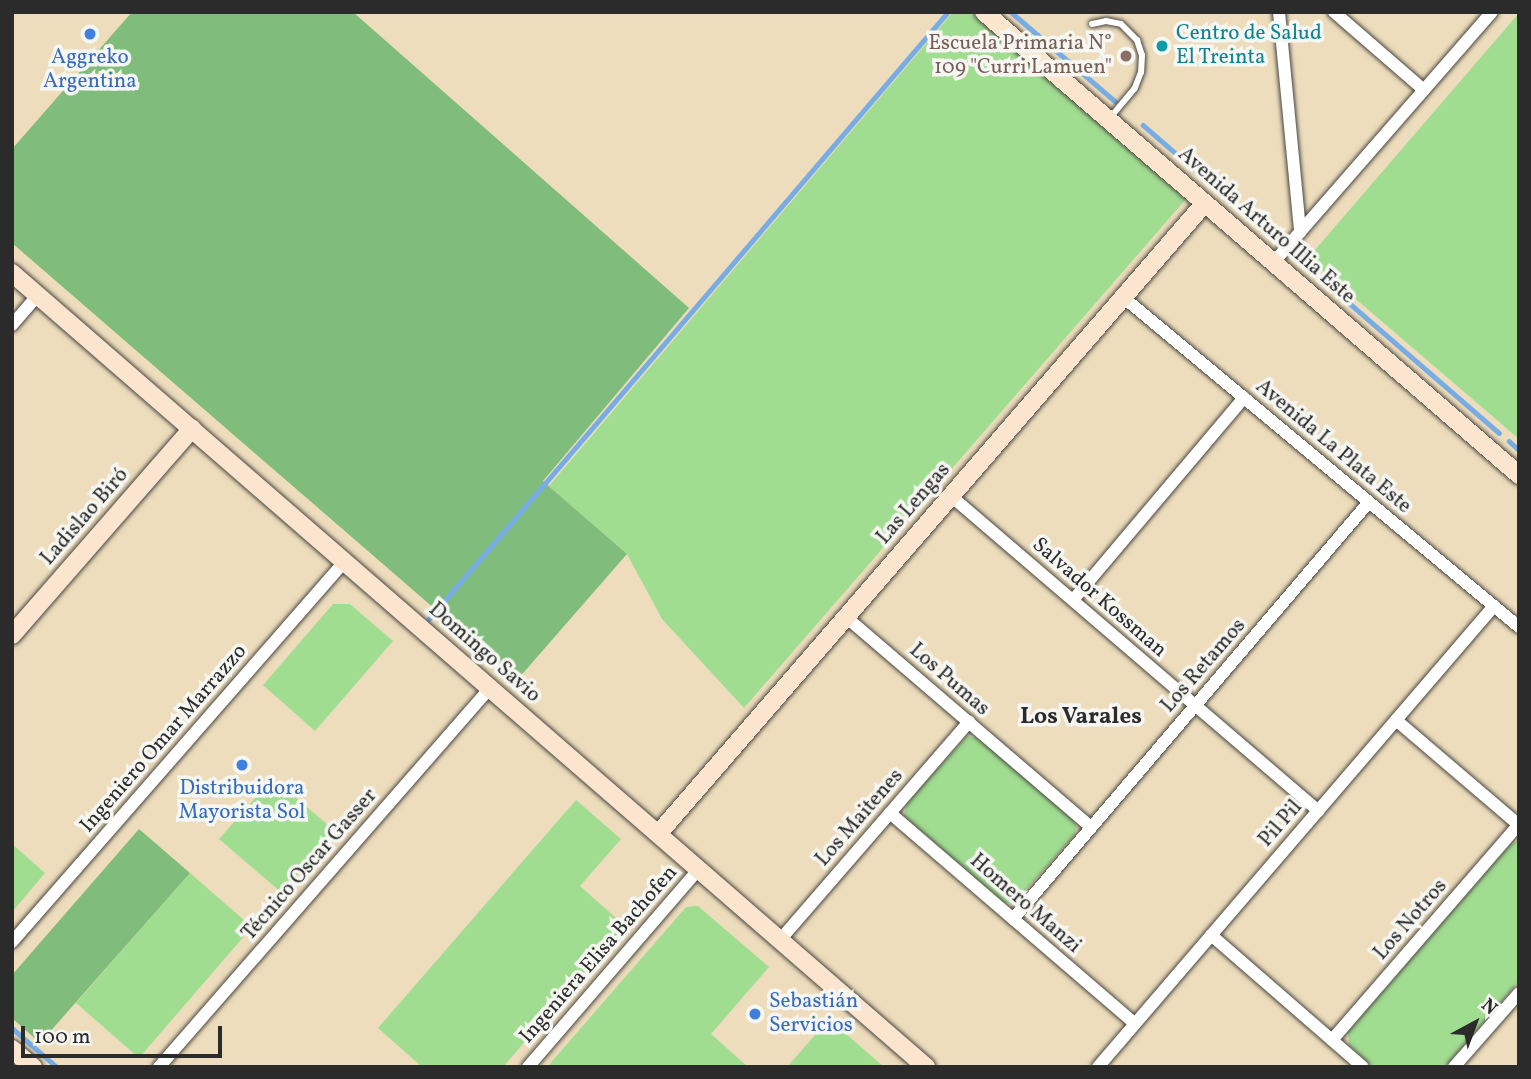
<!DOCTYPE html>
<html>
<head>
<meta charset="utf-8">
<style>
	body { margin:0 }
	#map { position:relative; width:1531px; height:1079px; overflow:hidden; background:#edddbc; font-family:Vollkorn,serif }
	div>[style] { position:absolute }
	.green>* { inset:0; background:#a1dd91 }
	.forest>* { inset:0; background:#80bc7b }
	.stream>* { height:4.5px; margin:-2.25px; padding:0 2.25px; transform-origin:2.25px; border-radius:2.25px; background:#77ace5 }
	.roads { filter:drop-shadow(0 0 2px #484641) drop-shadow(0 0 2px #484641) }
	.lane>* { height:6px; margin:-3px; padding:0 3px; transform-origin:3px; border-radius:3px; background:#fff }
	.street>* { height:12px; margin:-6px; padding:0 6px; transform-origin:6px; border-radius:6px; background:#fff }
	.secondary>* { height:18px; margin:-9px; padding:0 9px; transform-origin:9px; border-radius:9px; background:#fbe5cf }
	.dots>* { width:19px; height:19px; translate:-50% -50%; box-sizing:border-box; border:4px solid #f6f6f2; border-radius:50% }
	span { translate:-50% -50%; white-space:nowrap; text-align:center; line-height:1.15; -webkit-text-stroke:7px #f6f6f2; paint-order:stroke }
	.culture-label { font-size:21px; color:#0d838f }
	.left { translate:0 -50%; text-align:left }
	.education-label { font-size:21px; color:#785e54 }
	.right { translate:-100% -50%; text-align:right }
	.shop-label { font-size:21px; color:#366cbe }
	.street-label { font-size:21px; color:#2b2b2b }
	.neighbourhood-label { font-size:23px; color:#2b2b2b; font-weight:700 }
	.frame { position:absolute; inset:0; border:14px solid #2b2b2b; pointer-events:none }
	.north { position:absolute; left:1440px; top:988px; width:70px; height:70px; -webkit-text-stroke:5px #f6f6f2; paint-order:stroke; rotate:41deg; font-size:19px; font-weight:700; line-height:28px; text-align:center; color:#2b2b2b }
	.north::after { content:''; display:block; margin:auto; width:24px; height:32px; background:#2b2b2b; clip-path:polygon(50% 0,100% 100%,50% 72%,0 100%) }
	.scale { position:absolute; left:21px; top:1026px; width:201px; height:32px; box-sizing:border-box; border:4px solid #2b2b2b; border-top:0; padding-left:9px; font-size:21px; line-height:24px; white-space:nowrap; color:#2b2b2b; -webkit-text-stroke:5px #f6f6f2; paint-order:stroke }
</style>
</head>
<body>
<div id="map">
	<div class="green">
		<div style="clip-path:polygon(953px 12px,971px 12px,1186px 199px,744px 708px,662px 619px,627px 554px,549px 486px)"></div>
		<div style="clip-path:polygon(1519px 13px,1519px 439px,1308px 258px)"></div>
		<div style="clip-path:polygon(333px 604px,350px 604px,393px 641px,315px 731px,263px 685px)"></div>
		<div style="clip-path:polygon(967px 736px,980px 739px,1073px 820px,1077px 827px,1073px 837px,1013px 904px,1003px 902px,904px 816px,907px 803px)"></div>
		<div style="clip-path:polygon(273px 778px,335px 831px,282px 893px,219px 839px)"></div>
		<div style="clip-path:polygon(576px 800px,621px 839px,580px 886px,625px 926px,503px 1067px,422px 1067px,378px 1028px)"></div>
		<div style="clip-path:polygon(1519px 840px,1519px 981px,1445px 1067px,1373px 1067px,1349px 1045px,1348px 1032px,1510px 845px)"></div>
		<div style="clip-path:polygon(12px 844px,45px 873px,13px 911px,12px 910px)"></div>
		<div style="clip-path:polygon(190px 873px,252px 927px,139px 1058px,76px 1003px)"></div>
		<div style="clip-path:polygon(698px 906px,769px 967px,711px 1034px,748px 1067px,547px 1067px,686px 907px)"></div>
		<div style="clip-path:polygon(829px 1019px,861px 1047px,884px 1067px,787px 1067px)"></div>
	</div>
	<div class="forest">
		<div style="clip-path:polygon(132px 12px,353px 12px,689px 308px,543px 481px,627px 554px,517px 680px,12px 243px,12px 149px)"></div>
		<div style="clip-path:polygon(139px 829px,190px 873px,40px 1043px,12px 1018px,12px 975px)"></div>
	</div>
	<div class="stream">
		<div style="left:1011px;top:12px;width:137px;rotate:40.6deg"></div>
		<div style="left:1143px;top:125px;width:176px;rotate:40.8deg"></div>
		<div style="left:1295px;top:256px;width:270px;rotate:40.9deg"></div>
		<div style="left:1509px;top:441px;width:13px;rotate:42deg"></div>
		<div style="left:429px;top:619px;width:799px;rotate:-49.47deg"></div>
		<div style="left:12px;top:1028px;width:60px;rotate:40.9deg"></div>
	</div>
	<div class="roads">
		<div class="lane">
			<div style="left:1092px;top:24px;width:14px;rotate:-12deg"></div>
			<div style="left:1106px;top:21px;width:15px;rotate:11deg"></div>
			<div style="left:1121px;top:24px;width:23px;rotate:45deg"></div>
			<div style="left:1137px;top:40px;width:16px;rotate:72deg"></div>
			<div style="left:1142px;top:55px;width:17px;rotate:93deg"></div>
			<div style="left:1141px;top:72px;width:17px;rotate:111deg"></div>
			<div style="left:1135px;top:88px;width:39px;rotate:130deg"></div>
		</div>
		<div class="street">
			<div style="left:1279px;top:12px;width:221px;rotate:84.5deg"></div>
			<div style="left:1334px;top:12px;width:119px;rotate:40.9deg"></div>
			<div style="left:1273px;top:263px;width:333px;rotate:-48.9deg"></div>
			<div style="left:1123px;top:297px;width:515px;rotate:39.81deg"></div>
			<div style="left:12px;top:325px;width:40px;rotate:-49deg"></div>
			<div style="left:951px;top:496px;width:484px;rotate:40.6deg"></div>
			<div style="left:1073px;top:600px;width:265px;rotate:-49.8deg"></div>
			<div style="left:846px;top:617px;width:323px;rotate:40.6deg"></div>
			<div style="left:1396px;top:720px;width:162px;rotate:40.5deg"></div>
			<div style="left:890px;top:813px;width:323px;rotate:40.7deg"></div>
			<div style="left:1013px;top:919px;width:548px;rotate:-49.51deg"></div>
			<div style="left:1211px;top:935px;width:201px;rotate:41deg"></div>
			<div style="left:780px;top:940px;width:289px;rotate:-49.1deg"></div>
			<div style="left:12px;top:942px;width:506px;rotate:-48.85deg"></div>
			<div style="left:1332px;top:1040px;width:284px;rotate:-49.1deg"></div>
			<div style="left:159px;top:1067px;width:503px;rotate:-48.87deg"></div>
			<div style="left:528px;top:1067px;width:262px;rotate:-49.2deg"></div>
			<div style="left:1098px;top:1067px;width:608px;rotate:-49.34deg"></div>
			<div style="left:1454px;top:1067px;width:98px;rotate:-48.7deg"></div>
		</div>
		<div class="secondary">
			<div style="left:984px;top:12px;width:708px;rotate:40.87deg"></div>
			<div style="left:12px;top:273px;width:1211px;rotate:40.98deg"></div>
			<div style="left:12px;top:635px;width:274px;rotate:-48.9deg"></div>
			<div style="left:658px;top:834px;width:835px;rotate:-49.08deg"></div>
			<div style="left:12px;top:1049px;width:28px;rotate:41deg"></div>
		</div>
	</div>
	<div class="dots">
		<div style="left:90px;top:34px;background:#3f7fe0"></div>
		<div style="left:1162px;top:46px;background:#0f9aa8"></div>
		<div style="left:1126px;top:56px;background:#8d6e63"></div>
		<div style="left:242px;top:765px;background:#3f7fe0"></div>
		<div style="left:755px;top:1014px;background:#3f7fe0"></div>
	</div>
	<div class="culture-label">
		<span class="left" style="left:1176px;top:46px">Centro de Salud<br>El Treinta</span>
	</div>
	<div class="education-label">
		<span class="right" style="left:1112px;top:56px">Escuela Primaria N°<br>109 "Curri Lamuen"</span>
	</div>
	<div class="shop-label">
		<span style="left:90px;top:70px">Aggreko<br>Argentina</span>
		<span style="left:242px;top:801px">Distribuidora<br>Mayorista Sol</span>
		<span class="left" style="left:769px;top:1014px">Sebastián<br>Servicios</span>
	</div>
	<div class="street-label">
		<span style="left:1266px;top:226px;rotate:41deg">Avenida Arturo Illia Este</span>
		<span style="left:1333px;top:447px;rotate:40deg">Avenida La Plata Este</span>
		<span style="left:914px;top:504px;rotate:-49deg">Las Lengas</span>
		<span style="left:85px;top:517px;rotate:-49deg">Ladislao Biró</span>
		<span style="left:1099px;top:598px;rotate:41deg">Salvador Kossman</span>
		<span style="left:484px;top:653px;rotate:41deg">Domingo Savio</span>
		<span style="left:1204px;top:666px;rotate:-49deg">Los Retamos</span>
		<span style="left:949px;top:680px;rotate:41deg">Los Pumas</span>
		<span style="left:164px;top:739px;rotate:-49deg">Ingeniero Omar Marrazzo</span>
		<span style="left:860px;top:818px;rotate:-49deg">Los Maitenes</span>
		<span style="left:1281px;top:824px;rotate:-49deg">Pil Pil</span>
		<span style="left:310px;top:865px;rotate:-49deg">Técnico Oscar Gasser</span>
		<span style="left:1025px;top:904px;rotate:41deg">Homero Manzi</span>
		<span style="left:1411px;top:920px;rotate:-49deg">Los Notros</span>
		<span style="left:599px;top:955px;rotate:-49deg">Ingeniera Elisa Bachofen</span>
	</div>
	<div class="neighbourhood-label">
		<span style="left:1081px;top:717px">Los Varales</span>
	</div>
	<div class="frame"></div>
	<div class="north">N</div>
	<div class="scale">100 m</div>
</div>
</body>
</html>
